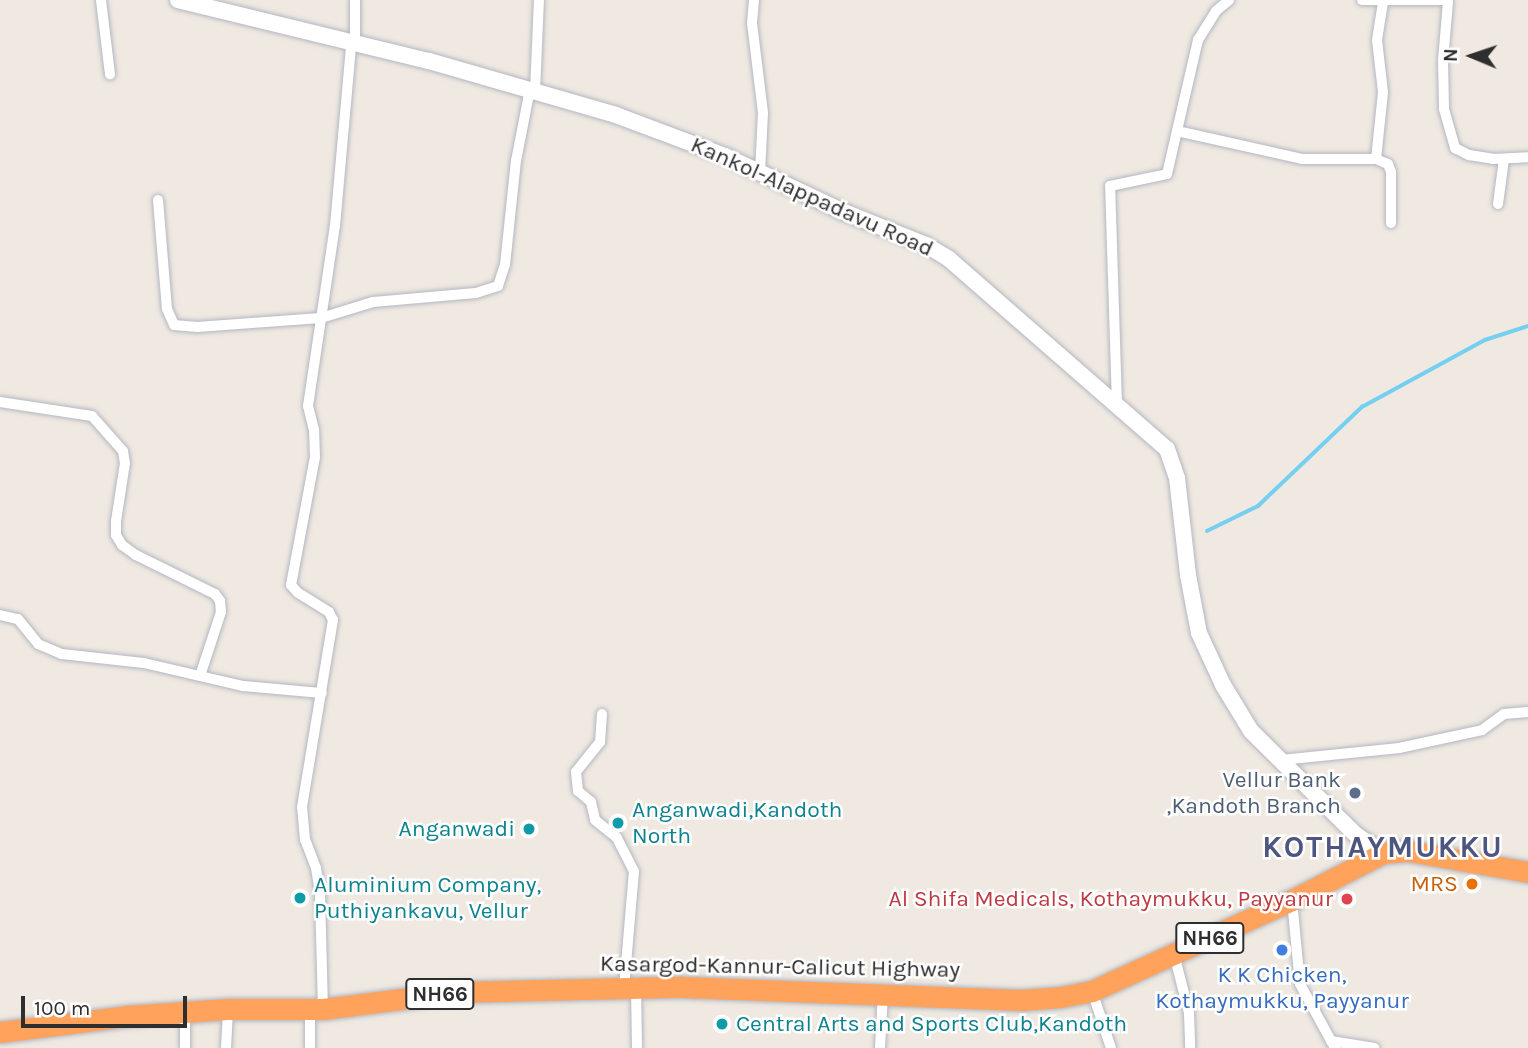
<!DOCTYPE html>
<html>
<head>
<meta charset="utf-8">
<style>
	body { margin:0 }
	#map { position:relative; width:1528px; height:1048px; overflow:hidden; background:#efe9e1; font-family:Karla,sans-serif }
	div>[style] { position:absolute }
	.stream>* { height:3.5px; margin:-1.75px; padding:0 1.75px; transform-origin:1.75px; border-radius:1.75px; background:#75cff0 }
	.roads { filter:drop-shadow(0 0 2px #b4b7c1) drop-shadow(0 0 2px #b4b7c1) }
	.street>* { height:10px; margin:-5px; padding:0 5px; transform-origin:5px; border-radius:5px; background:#fff }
	.secondary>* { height:16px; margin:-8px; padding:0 8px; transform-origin:8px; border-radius:8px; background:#fff }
	.highway>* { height:21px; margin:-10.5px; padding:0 10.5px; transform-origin:10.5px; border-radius:10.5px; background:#ffa35c }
	.dots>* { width:19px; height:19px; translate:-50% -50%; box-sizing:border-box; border:4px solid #fff; border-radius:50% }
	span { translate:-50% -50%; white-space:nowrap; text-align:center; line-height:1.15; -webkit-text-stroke:5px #fff; paint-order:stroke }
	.shield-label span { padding:2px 5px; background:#fff; border:2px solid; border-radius:5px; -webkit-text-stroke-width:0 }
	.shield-label { font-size:21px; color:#2e2e2e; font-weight:700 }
	.street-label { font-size:23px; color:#2e2e2e }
	.service-label { font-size:23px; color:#4e5e75 }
	.right { translate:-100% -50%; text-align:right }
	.culture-label { font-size:23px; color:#0d838f }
	.left { translate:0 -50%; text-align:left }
	.food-label { font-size:23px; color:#c56008 }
	.health-label { font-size:23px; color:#be3a42 }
	.shop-label { font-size:23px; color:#366cbe }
	.district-label { font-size:30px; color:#4d5680; font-weight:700; letter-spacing:2px }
	.north { position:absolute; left:1437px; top:21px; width:70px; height:70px; -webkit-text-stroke:5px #fff; paint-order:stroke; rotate:272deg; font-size:19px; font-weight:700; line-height:28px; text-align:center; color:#2e2e2e }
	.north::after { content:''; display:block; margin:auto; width:24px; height:32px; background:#2e2e2e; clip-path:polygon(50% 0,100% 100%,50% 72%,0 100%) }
	.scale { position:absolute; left:21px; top:996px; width:166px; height:32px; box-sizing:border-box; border:4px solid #2e2e2e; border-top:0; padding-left:9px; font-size:21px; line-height:24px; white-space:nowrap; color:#2e2e2e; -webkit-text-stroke:5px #fff; paint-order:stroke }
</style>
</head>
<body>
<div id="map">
	<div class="stream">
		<div style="left:1207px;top:531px;width:57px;rotate:-26.1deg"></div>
		<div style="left:1258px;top:506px;width:144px;rotate:-43.6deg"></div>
		<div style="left:1362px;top:407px;width:140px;rotate:-28.6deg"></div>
		<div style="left:1485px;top:340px;width:45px;rotate:-18deg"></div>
	</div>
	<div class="roads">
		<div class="street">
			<div style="left:101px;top:0;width:75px;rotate:83.1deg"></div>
			<div style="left:355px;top:0;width:46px;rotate:90deg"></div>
			<div style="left:754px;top:0;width:23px;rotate:95deg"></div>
			<div style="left:752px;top:23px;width:91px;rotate:83deg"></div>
			<div style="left:763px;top:113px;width:59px;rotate:92.9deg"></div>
			<div style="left:1362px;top:0;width:86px"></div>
			<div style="left:1448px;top:2px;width:58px;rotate:94.9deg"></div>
			<div style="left:1443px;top:60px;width:49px;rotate:88.8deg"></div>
			<div style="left:1444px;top:109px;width:41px;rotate:74.2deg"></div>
			<div style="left:1455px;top:148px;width:16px;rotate:27deg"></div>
			<div style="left:1469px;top:155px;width:24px;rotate:9deg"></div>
			<div style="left:1493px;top:159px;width:35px;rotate:-3deg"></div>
			<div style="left:535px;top:91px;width:91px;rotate:-87.5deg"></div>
			<div style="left:1177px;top:131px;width:128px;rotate:12.6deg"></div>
			<div style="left:1302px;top:159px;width:74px"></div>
			<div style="left:1376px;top:159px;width:13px;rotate:23deg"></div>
			<div style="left:1388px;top:164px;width:9px;rotate:69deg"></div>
			<div style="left:1391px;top:172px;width:51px;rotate:90deg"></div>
			<div style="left:1376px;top:159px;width:67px;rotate:-84deg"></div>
			<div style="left:1383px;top:92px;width:52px;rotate:-96.6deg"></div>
			<div style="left:1377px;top:40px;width:39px;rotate:-81deg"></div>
			<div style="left:158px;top:200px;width:109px;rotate:85.3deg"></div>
			<div style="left:167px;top:309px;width:17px;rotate:66deg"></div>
			<div style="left:174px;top:325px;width:23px;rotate:5deg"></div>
			<div style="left:197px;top:327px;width:124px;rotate:-4.2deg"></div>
			<div style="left:321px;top:318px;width:54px;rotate:-17.1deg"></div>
			<div style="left:373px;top:302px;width:103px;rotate:-5deg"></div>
			<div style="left:476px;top:293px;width:23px;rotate:-18deg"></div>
			<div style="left:498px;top:286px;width:22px;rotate:-72deg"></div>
			<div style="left:505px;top:265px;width:105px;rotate:-84deg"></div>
			<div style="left:516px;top:161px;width:73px;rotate:-79deg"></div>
			<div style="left:1498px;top:204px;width:45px;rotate:-82.4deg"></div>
			<div style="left:0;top:402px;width:93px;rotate:8.7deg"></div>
			<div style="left:92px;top:416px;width:47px;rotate:48.5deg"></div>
			<div style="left:123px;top:451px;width:12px;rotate:81deg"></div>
			<div style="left:125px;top:463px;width:59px;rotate:98.8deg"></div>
			<div style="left:116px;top:521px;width:14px;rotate:90deg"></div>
			<div style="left:116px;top:535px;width:12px;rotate:59deg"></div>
			<div style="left:122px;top:545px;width:17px;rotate:36deg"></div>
			<div style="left:136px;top:555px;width:88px;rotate:26.3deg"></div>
			<div style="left:215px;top:594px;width:9px;rotate:54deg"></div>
			<div style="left:220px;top:601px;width:11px;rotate:85deg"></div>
			<div style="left:221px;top:612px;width:67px;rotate:108.2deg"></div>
			<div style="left:1117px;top:405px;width:219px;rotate:-91.8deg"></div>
			<div style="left:1110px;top:186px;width:58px;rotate:-11.9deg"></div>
			<div style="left:1167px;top:174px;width:138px;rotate:-77deg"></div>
			<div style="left:1198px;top:40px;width:34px;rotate:-58deg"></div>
			<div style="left:1216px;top:11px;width:17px;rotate:-40deg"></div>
			<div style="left:0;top:615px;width:18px;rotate:13deg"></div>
			<div style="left:18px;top:619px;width:32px;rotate:51deg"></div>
			<div style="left:38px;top:644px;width:26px;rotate:23deg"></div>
			<div style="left:62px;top:654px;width:82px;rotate:6.3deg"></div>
			<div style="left:144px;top:663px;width:102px;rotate:13.1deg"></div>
			<div style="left:243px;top:686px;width:79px;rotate:5.1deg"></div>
			<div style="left:602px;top:714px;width:28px;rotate:94deg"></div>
			<div style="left:600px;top:742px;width:38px;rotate:129deg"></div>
			<div style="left:576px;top:772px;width:19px;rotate:84deg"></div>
			<div style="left:578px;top:791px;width:17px;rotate:40deg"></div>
			<div style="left:591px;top:802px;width:18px;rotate:77deg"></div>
			<div style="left:595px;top:820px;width:28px;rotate:39deg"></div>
			<div style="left:617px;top:838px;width:37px;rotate:63deg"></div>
			<div style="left:634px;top:871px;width:117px;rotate:94.9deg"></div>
			<div style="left:1281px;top:760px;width:119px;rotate:-5.8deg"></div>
			<div style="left:1399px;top:748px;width:85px;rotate:-12.2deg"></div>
			<div style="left:1482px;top:730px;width:27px;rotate:-36deg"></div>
			<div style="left:1504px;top:714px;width:24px;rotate:-5deg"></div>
			<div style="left:1292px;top:900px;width:84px;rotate:84.6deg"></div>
			<div style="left:1300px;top:984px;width:73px;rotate:61.3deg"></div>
			<div style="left:1174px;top:954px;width:61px;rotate:75.7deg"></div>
			<div style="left:1189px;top:1013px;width:35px;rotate:88deg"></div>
			<div style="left:636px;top:989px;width:59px;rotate:89deg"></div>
			<div style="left:1092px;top:991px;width:60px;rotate:71.6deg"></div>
			<div style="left:323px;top:1009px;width:116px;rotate:-91.5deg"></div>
			<div style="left:320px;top:893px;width:25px;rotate:-99deg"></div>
			<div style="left:316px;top:868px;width:30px;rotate:-111deg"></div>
			<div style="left:305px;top:840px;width:33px;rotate:-95deg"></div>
			<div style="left:302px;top:807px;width:190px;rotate:-80.6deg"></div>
			<div style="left:333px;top:620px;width:9px;rotate:-117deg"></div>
			<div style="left:329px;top:612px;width:36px;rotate:-148deg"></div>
			<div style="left:298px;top:593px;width:11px;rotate:-131deg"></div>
			<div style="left:291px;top:585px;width:130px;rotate:-79.4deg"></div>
			<div style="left:315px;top:457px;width:27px;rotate:-92deg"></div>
			<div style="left:314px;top:430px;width:25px;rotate:-104deg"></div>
			<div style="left:308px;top:406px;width:182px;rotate:-81.5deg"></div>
			<div style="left:335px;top:226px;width:182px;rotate:-84.9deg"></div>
			<div style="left:310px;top:1010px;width:38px;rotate:90deg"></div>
			<div style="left:185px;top:1013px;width:35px;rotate:90deg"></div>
			<div style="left:1331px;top:1041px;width:44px;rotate:9.2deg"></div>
			<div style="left:226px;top:1048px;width:39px;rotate:-87deg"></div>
			<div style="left:880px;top:1048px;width:55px;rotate:-86.9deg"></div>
		</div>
		<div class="secondary">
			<div style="left:178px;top:0;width:258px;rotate:13.7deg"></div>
			<div style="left:429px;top:61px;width:195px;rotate:16.1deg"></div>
			<div style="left:616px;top:115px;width:116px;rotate:20.6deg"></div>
			<div style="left:725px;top:156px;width:126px;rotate:25.3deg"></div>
			<div style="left:839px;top:210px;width:94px;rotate:21.9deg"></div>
			<div style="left:926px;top:245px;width:27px;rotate:31deg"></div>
			<div style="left:949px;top:259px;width:289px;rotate:41.1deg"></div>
			<div style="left:1167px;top:449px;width:31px;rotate:71deg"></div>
			<div style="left:1177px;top:478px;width:98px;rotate:83.5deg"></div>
			<div style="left:1188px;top:575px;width:59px;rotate:79.3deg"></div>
			<div style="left:1199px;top:633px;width:57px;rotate:65.2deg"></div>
			<div style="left:1223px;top:685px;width:54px;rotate:58.7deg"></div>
			<div style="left:1251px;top:731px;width:148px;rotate:44.7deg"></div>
			<div style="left:1356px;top:835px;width:32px;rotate:34deg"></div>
		</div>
		<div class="highway">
			<div style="left:0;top:1032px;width:127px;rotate:-7.2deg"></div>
			<div style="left:126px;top:1016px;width:102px;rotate:-3.9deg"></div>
			<div style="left:228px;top:1009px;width:95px"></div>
			<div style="left:323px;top:1009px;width:133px;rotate:-7.3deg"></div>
			<div style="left:455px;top:992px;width:228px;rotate:-1.3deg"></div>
			<div style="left:683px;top:987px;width:338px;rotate:2.2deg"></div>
			<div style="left:1021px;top:1000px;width:40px;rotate:-4.3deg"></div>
			<div style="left:1061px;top:997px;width:32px;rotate:-11deg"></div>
			<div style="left:1092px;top:991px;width:220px;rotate:-24.5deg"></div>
			<div style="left:1292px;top:900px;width:102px;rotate:-27.3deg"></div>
			<div style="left:1383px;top:853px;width:25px;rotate:-5deg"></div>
			<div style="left:1408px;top:851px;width:122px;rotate:9.9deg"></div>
		</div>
	</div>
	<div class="dots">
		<div style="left:1355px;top:793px;background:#5c6f8a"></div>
		<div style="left:618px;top:823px;background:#0f9aa8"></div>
		<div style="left:529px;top:829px;background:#0f9aa8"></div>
		<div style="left:1472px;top:884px;background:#e8710a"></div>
		<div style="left:300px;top:898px;background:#0f9aa8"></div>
		<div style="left:1347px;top:899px;background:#e0444e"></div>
		<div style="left:1282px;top:950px;background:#3f7fe0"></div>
		<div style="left:722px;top:1024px;background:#0f9aa8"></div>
	</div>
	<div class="shield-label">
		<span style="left:1210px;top:938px">NH66</span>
		<span style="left:440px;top:994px">NH66</span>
	</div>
	<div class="street-label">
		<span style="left:812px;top:197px;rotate:24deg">Kankol-Alappadavu Road</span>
		<span style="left:780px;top:967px;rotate:1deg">Kasargod-Kannur-Calicut Highway</span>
	</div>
	<div class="service-label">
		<span class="right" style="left:1341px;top:793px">Vellur Bank<br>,Kandoth Branch</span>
	</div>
	<div class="culture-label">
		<span class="left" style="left:632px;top:823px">Anganwadi,Kandoth<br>North</span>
		<span class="right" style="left:515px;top:829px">Anganwadi</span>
		<span class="left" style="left:314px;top:898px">Aluminium Company,<br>Puthiyankavu, Vellur</span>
		<span class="left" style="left:736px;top:1024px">Central Arts and Sports Club,Kandoth</span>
	</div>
	<div class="food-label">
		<span class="right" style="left:1458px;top:884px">MRS</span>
	</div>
	<div class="health-label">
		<span class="right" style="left:1333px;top:899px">Al Shifa Medicals, Kothaymukku, Payyanur</span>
	</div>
	<div class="shop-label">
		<span style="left:1282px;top:988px">K K Chicken,<br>Kothaymukku, Payyanur</span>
	</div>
	<div class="district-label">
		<span style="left:1383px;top:847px">KOTHAYMUKKU</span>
	</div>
	<div class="north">N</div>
	<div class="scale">100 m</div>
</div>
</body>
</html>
